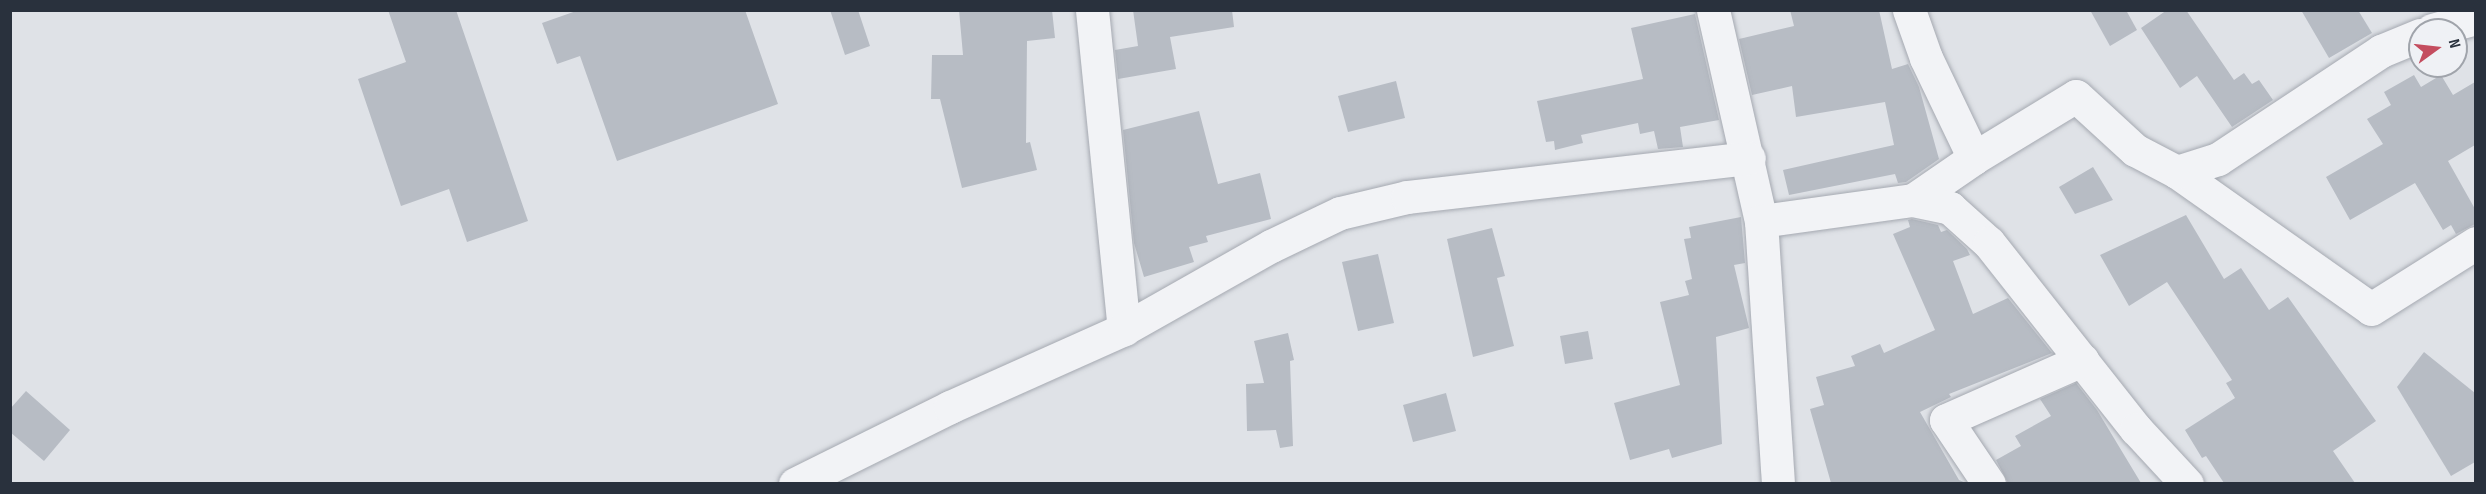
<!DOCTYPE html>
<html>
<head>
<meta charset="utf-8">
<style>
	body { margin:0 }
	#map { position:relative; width:2486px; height:494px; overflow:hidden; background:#dfe2e7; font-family:"Sofia Sans Condensed",sans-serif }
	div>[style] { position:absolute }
	.building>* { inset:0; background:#b7bcc4 }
	.roads { filter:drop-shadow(0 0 2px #a5a9b1) drop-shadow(0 0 2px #a5a9b1) }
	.street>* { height:33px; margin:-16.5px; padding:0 16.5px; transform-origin:16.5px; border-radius:16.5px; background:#f2f3f6 }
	span { translate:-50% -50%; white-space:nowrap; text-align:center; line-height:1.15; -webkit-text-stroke:4.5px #eff1f5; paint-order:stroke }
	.frame { position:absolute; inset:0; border:12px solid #29313d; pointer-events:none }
	.north { position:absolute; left:2408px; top:18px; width:60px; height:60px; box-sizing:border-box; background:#eff1f5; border:2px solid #a0a4ab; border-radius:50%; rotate:75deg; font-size:16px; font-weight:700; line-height:24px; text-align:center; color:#29313d }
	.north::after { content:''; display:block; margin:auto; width:21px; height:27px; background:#c44d5f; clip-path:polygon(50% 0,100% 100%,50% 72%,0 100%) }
</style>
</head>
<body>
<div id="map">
	<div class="building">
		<div style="clip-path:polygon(388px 10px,456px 10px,528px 221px,467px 242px,449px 189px,401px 206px,358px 79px,406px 62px)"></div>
		<div style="clip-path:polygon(579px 10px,745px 10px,778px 104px,617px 161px,580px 56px,557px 64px,542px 23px)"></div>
		<div style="clip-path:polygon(830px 10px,858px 10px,870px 46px,845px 55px)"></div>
		<div style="clip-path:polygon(959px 10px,1052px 10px,1055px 38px,1027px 41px,1026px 143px,1030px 142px,1037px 170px,962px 188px,940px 99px,931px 99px,932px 55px,963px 55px)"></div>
		<div style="clip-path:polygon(1133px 10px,1232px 10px,1234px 27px,1170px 37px,1176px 69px,1118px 79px,1115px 50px,1138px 46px)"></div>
		<div style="clip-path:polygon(1790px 10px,1879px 10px,1892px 69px,1908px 64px,1919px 87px,1939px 159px,1906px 182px,1898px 183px,1895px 174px,1789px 195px,1783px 170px,1894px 145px,1885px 102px,1796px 117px,1792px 86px,1752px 95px,1739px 39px,1794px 26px)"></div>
		<div style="clip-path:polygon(2090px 10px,2126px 10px,2137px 30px,2110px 46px)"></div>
		<div style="clip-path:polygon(2167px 10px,2186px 10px,2234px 80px,2244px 73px,2252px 84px,2259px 80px,2273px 100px,2232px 127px,2197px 76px,2180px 88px,2141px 28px)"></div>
		<div style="clip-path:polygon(2301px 10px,2358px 10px,2372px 33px,2329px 58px)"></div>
		<div style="clip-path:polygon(1695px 14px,1719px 120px,1680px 127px,1683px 147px,1658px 149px,1654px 131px,1640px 134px,1638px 123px,1581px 135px,1583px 143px,1555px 150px,1554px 141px,1546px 142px,1537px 101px,1643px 79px,1631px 28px)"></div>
		<div style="clip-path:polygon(2414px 75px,2421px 87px,2441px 75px,2453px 95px,2475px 82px,2475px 145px,2448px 161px,2475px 209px,2475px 224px,2456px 234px,2451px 225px,2443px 230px,2415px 183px,2350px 220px,2326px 177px,2383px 144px,2367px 119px,2391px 105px,2384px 92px)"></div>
		<div style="clip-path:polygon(1396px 81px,1405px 118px,1348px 132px,1338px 96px)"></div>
		<div style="clip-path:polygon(1199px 111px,1218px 184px,1260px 173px,1271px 219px,1206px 236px,1208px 242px,1189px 247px,1194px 262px,1144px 277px,1134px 243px,1123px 130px)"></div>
		<div style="clip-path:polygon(2093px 167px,2113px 200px,2075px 214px,2059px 187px)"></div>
		<div style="clip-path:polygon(2186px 215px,2224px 279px,2241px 268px,2269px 310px,2288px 297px,2376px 421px,2333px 451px,2355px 483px,2224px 483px,2206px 456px,2202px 458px,2185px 430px,2235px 398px,2226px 383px,2232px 380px,2167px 282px,2129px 306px,2100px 255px)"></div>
		<div style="clip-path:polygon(1741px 217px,1745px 263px,1734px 265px,1749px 328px,1716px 337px,1722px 444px,1672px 458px,1669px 449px,1630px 460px,1614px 403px,1680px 385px,1660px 302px,1689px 295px,1685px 281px,1692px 279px,1684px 239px,1691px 238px,1689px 227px)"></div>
		<div style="clip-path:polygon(1912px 219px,1938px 225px,1941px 232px,1947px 230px,1967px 249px,1970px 255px,1953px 261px,1973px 314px,2008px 298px,2052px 353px,1949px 394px,1951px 397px,1920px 412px,1959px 480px,1966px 483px,1831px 483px,1810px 409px,1824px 405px,1816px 377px,1855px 366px,1851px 356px,1880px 344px,1884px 353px,1935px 330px,1893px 234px,1910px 227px,1908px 220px)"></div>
		<div style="clip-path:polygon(1492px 228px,1505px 276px,1497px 278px,1514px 346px,1473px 357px,1447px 239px)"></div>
		<div style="clip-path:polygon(1378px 254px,1394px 323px,1358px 331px,1342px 262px)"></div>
		<div style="clip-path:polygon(1588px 331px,1593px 359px,1565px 364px,1560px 336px)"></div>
		<div style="clip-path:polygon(1288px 333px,1294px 360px,1290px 361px,1293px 446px,1280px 448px,1276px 430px,1247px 431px,1246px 384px,1264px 383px,1254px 341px)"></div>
		<div style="clip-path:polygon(2424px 352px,2475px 393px,2475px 462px,2451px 476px,2397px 387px)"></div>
		<div style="clip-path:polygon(2076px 383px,2097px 410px,2141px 483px,2008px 483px,1996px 460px,2021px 446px,2015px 436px,2051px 416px,2040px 399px)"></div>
		<div style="clip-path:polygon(26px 391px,70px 430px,44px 461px,10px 432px,10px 409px)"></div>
		<div style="clip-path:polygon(1446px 393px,1456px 431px,1413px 442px,1403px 405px)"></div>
	</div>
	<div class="roads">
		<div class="street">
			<div style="left:1092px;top:10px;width:321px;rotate:84.3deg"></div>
			<div style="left:1713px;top:10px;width:216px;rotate:77.2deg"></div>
			<div style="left:1761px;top:221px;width:264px;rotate:86.3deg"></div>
			<div style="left:1909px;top:10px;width:51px;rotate:70.5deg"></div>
			<div style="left:1926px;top:58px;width:111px;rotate:64.4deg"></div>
			<div style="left:2432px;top:30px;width:46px;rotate:-15.3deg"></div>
			<div style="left:2177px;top:172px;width:237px;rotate:35.2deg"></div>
			<div style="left:2371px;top:309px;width:124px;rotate:-32.2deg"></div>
			<div style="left:1913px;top:200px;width:74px;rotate:-34.5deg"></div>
			<div style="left:1974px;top:158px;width:119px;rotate:-31.3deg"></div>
			<div style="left:2076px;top:96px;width:80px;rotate:42.5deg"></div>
			<div style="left:2135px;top:150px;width:47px;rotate:27.6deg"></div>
			<div style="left:2177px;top:172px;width:43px;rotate:-17.6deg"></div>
			<div style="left:2218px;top:159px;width:196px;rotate:-33.5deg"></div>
			<div style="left:2381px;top:51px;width:42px;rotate:-22.3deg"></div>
			<div style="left:1761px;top:221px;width:153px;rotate:-7.9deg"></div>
			<div style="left:1913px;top:200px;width:38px;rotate:12deg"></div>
			<div style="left:1950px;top:208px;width:52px;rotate:41.9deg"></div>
			<div style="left:1989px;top:243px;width:237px;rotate:51.7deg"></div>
			<div style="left:2136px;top:429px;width:75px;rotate:47.2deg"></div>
			<div style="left:795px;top:484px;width:173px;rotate:-26.4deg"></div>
			<div style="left:950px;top:407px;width:191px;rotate:-24.1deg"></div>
			<div style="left:1124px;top:329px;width:169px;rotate:-29.5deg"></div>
			<div style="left:1271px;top:246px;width:76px;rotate:-25.6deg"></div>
			<div style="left:1340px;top:213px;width:69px;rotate:-13.4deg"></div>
			<div style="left:1407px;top:197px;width:344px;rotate:-6.5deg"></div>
			<div style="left:1989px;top:484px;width:77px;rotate:-123.9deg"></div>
			<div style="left:1946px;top:420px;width:149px;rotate:-23.8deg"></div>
		</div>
	</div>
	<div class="frame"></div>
	<div class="north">N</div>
</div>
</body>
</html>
